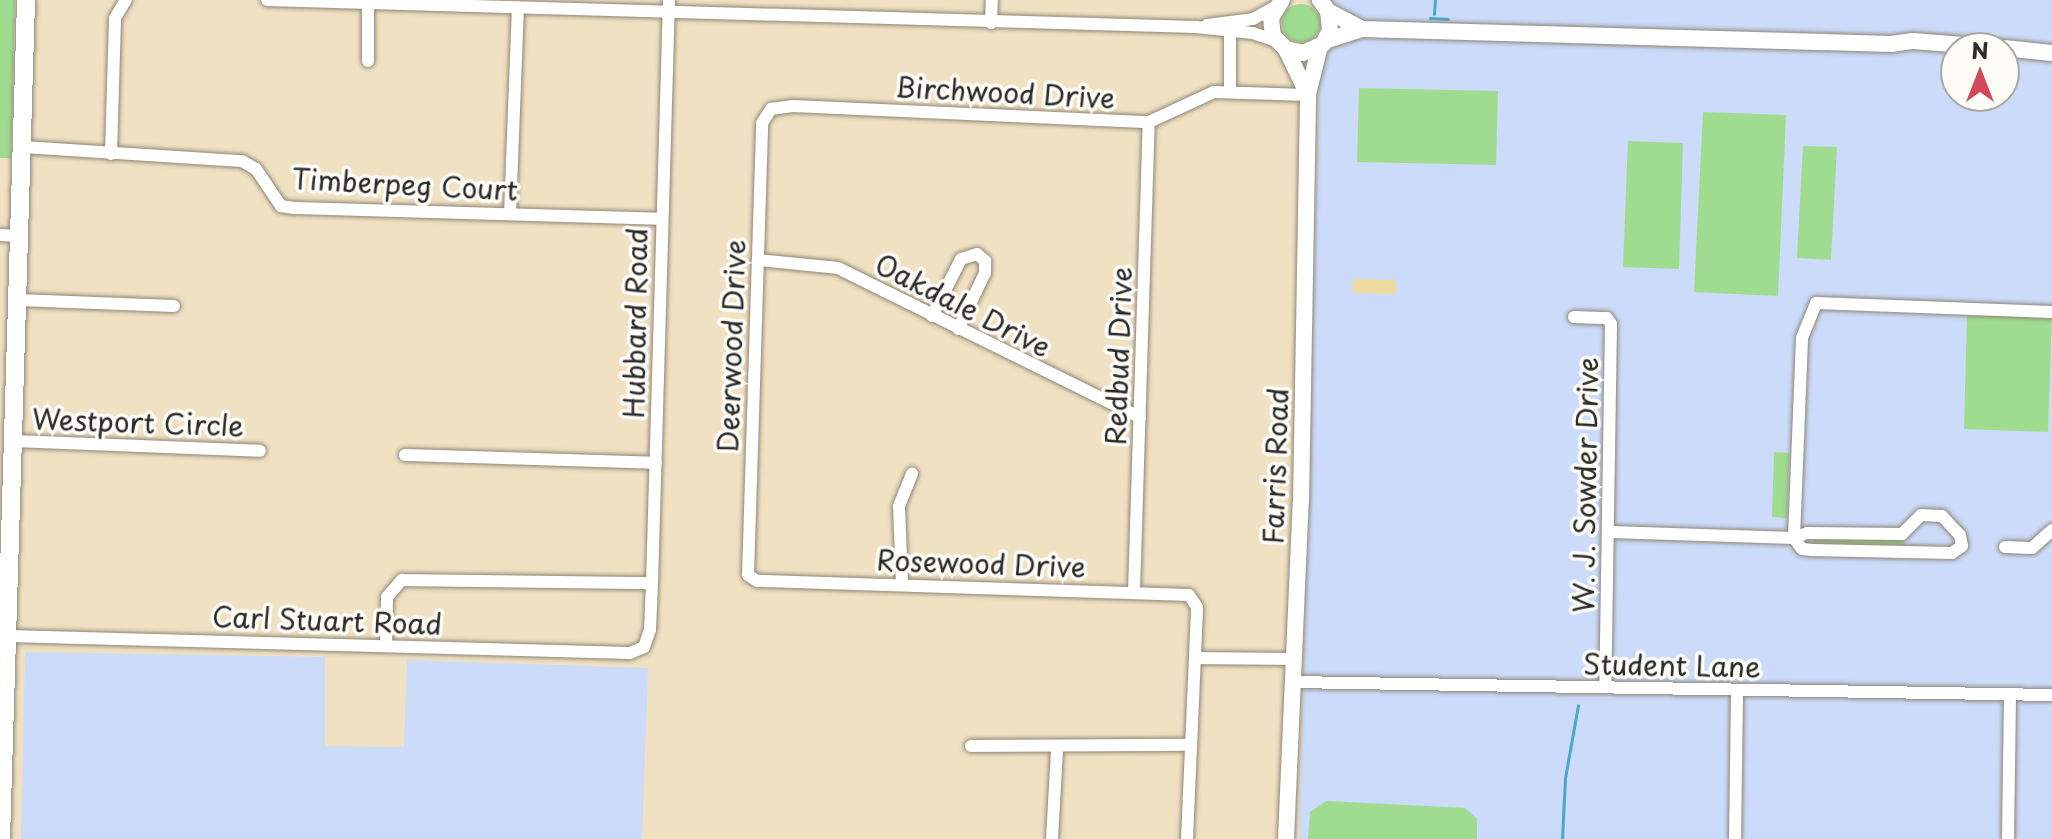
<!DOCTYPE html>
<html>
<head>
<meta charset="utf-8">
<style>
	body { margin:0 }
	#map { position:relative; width:2052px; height:839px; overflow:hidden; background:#f0e1c3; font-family:"Playpen Sans",sans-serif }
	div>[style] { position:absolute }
	.built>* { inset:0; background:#cbdbf9 }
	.green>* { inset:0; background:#9fdc90 }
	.round { border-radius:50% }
	.sand>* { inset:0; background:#eeda9e }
	.stream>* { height:3px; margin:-1.5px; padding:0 1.5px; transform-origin:1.5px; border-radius:1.5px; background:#4ca7ca }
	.roads { filter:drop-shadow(0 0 2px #8e8677) drop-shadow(0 0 2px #8e8677) }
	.minor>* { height:12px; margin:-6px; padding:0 6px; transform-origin:6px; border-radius:6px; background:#fff }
	.tertiary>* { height:16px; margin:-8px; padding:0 8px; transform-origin:8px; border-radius:8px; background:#fff }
	.secondary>* { height:18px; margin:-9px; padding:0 9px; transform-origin:9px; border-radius:9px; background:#fff }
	span { translate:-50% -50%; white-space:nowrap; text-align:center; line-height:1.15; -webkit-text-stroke:7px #fdfcf7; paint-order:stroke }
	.street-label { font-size:28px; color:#2b2b2b }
	.north { position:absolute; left:1940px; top:32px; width:80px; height:80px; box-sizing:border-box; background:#fdfcf7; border:2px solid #a9a8a5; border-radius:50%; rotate:0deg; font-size:22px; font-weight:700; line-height:32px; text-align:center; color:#2b2b2b }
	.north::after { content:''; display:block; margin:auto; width:28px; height:36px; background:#d1495b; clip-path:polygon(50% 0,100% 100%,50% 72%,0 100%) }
</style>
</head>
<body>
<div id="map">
	<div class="built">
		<div style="clip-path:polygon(evenodd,1321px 0,2052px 0,2052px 839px,1299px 839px,1321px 0,1956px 48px,2004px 48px,2004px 96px,1956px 96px,1956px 48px)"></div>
		<div style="clip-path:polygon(25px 652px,325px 657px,325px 746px,404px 747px,407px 660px,648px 668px,642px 839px,21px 839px)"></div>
	</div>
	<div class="green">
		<div style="clip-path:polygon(0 0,15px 0,11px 158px,0 158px)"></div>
		<div class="round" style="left:1282px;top:4px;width:38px;height:38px"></div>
		<div style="clip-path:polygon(1359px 88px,1498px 91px,1496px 165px,1357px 162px)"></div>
		<div style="clip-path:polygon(1703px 112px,1786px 115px,1778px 296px,1694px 292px)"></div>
		<div style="clip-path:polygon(1628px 141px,1683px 143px,1679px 269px,1623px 267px)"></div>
		<div style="clip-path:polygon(1803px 146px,1837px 147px,1831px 260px,1797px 258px)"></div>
		<div style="clip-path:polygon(1967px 316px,2052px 316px,2048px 432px,1964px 429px)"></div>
		<div style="clip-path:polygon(1774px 452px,1789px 453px,1787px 518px,1772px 517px)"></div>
		<div style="clip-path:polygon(1813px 538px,1903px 540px,1906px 545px,1813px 547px)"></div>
		<div style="clip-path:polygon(1326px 801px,1465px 808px,1477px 819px,1477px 839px,1308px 839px,1310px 812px)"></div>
	</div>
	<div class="sand">
		<div style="clip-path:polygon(1353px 279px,1396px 280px,1396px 294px,1353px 293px)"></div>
	</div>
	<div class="stream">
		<div style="left:1434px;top:14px;width:14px;rotate:-86deg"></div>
		<div style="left:1430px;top:18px;width:18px;rotate:3deg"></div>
		<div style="left:1562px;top:839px;width:61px;rotate:-87.2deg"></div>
		<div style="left:1565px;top:778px;width:74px;rotate:-79.9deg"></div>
	</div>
	<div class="roads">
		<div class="minor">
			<div style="left:267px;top:0;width:929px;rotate:1.66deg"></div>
			<div style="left:1196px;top:27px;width:57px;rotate:6deg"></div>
			<div style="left:1253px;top:33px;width:24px;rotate:19deg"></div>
			<div style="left:991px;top:23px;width:23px;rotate:-88deg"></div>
			<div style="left:1207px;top:25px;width:46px;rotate:-7.4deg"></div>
			<div style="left:1253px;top:19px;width:26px;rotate:-29deg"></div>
			<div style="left:368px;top:61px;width:57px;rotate:-90deg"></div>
			<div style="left:1230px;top:92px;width:60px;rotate:-90deg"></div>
			<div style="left:23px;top:147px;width:219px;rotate:3.7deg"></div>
			<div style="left:242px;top:161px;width:16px;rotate:30deg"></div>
			<div style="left:256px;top:169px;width:45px;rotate:56deg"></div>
			<div style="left:281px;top:206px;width:13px;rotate:9deg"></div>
			<div style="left:294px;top:208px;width:367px;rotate:1.7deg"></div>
			<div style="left:111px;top:154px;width:136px;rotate:-88.3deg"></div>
			<div style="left:115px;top:18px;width:21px;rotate:-59deg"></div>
			<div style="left:510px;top:214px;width:207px;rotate:-87.8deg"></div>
			<div style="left:0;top:235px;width:19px;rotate:3deg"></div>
			<div style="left:758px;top:260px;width:80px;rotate:5.7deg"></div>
			<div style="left:838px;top:268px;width:337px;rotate:26.3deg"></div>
			<div style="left:18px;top:300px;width:156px;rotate:2.2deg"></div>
			<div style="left:932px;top:316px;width:64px;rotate:-63deg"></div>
			<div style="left:961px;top:259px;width:17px;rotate:-17deg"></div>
			<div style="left:977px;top:254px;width:11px;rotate:41deg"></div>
			<div style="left:985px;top:261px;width:12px;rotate:90deg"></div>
			<div style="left:985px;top:273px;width:62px;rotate:115.7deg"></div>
			<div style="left:1574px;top:317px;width:33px;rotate:2deg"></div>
			<div style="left:1607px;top:318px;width:7px;rotate:56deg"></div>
			<div style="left:1611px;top:324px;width:363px;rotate:90.9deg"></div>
			<div style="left:14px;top:441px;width:246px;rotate:2.3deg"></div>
			<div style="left:405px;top:455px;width:251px;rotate:1.8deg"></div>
			<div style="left:1611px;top:532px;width:183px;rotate:1.9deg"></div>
			<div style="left:1794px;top:538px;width:14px;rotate:-21deg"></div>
			<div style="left:1807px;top:533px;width:95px;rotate:0.6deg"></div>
			<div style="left:1902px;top:534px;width:27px;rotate:-45deg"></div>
			<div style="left:1921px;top:515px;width:21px;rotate:3deg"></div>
			<div style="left:1942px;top:516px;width:26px;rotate:47deg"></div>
			<div style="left:1960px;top:535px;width:11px;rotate:80deg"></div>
			<div style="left:1962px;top:546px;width:12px;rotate:145deg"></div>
			<div style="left:1952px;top:553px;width:140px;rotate:-178.8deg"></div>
			<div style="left:1812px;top:550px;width:10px;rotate:-174deg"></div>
			<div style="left:1802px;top:549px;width:14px;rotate:-126deg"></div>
			<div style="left:1794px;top:538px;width:200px;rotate:-87.7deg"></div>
			<div style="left:1802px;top:338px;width:38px;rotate:-68deg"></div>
			<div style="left:1816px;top:303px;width:236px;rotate:2.2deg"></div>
			<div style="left:2005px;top:547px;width:27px;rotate:2deg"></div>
			<div style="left:2032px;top:548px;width:27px;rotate:-42deg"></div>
			<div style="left:902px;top:584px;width:78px;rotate:-92.2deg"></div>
			<div style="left:899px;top:506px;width:35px;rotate:-68deg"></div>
			<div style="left:1134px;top:591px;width:469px;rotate:-88.2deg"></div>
			<div style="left:8px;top:636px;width:622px;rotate:1.57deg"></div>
			<div style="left:630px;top:653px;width:15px;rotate:-23deg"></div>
			<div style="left:644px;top:647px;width:18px;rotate:-71deg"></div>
			<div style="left:650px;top:630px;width:47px;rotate:-87.6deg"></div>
			<div style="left:652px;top:583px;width:583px;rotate:-88.33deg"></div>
			<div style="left:386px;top:646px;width:49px;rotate:-88.8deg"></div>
			<div style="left:387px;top:597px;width:23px;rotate:-49deg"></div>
			<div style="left:402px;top:580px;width:250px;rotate:0.7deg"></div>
			<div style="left:1195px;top:658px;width:99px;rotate:0.6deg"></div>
			<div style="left:1292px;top:682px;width:760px;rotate:0.98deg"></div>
			<div style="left:971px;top:746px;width:219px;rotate:-0.3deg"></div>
			<div style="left:1052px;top:839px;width:90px;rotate:-86.8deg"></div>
			<div style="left:1187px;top:839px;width:232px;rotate:-87.5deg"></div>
			<div style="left:1197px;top:607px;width:14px;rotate:-124deg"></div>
			<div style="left:1189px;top:595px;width:432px;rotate:-178.1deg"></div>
			<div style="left:757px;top:581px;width:11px;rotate:-146deg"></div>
			<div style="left:748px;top:575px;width:452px;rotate:-88.2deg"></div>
			<div style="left:762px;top:123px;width:17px;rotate:-57deg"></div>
			<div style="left:771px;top:109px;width:22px;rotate:-8deg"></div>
			<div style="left:793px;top:106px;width:356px;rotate:2.6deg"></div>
			<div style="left:1149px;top:122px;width:72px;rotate:-24.8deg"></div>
			<div style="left:1214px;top:92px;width:94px;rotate:1.8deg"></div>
			<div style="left:1735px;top:839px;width:149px;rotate:-89.2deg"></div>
			<div style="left:2008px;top:839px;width:144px;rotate:-89.2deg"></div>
		</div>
		<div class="tertiary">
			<div style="left:1282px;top:0;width:21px;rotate:121deg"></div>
			<div style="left:1271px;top:18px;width:18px;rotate:84deg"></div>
			<div style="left:1273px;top:36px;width:18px;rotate:45deg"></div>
			<div style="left:1286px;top:49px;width:17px;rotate:13deg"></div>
			<div style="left:1303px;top:53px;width:22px;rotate:-24deg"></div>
			<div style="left:1323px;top:44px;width:16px;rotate:-63deg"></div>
			<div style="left:1330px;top:30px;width:19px;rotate:-96deg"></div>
			<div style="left:1328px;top:11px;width:14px;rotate:-126deg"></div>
			<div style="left:1328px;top:11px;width:38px;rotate:28deg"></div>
			<div style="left:1362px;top:29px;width:529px;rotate:1.62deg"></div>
			<div style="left:1891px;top:44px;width:22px;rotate:-8deg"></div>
			<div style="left:1913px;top:41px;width:89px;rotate:4.5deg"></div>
			<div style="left:1325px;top:41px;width:39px;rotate:-18deg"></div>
			<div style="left:2004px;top:48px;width:48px;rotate:5.9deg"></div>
			<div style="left:1308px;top:94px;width:49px;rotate:-76deg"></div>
			<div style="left:1286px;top:839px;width:337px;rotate:-87.5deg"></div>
			<div style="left:1301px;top:502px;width:407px;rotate:-89deg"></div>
			<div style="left:1308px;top:95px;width:51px;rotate:-115.6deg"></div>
		</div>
		<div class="secondary">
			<div style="left:1px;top:839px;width:839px;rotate:-88.29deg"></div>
		</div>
	</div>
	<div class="street-label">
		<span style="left:1005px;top:92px;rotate:3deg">Birchwood Drive</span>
		<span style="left:405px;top:184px;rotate:3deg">Timberpeg Court</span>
		<span style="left:963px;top:305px;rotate:27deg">Oakdale Drive</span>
		<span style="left:635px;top:323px;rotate:-89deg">Hubbard Road</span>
		<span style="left:731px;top:346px;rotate:-88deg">Deerwood Drive</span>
		<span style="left:1118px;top:356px;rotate:-88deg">Redbud Drive</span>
		<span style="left:138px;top:422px;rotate:2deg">Westport Circle</span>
		<span style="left:1275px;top:466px;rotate:-88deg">Farris Road</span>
		<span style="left:1585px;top:485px;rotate:-89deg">W. J. Sowder Drive</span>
		<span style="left:981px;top:563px;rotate:2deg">Rosewood Drive</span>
		<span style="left:327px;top:620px;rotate:2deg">Carl Stuart Road</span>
		<span style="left:1672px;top:665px;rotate:1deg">Student Lane</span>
	</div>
	<div class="north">N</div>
</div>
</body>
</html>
